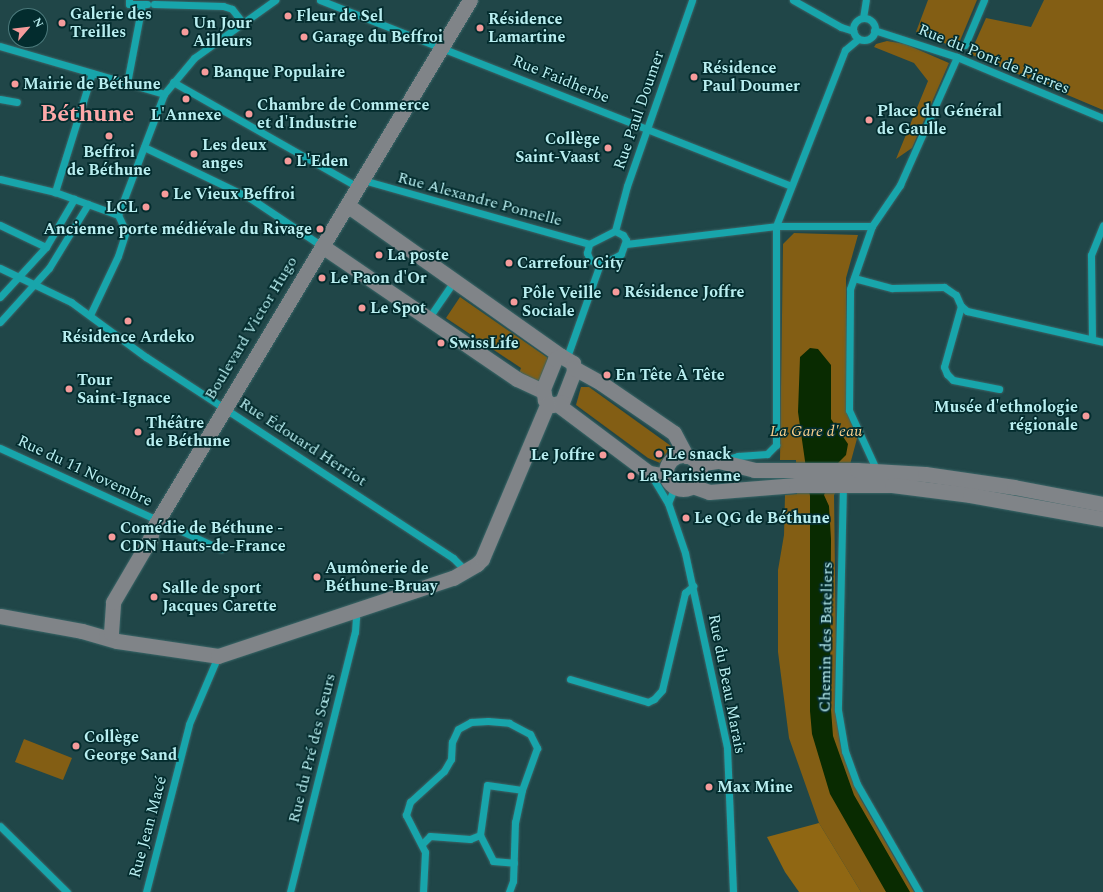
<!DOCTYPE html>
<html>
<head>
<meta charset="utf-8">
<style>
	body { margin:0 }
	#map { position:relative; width:1103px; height:892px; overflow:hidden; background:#204648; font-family:Spectral,serif }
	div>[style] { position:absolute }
	.green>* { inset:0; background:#835e14 }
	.forest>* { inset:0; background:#906713 }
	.water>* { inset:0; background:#092b01 }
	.roads { filter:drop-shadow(0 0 1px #3a6668) drop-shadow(0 0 1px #3a6668) }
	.minor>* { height:7px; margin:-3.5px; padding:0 3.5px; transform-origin:3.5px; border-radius:3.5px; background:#18a5ab }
	.minor>.ring { margin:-3.5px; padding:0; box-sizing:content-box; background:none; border:7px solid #18a5ab; border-radius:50% }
	.major>* { height:15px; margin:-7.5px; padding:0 7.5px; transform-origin:7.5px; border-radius:7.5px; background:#808488 }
	.major>.ring { margin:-7.5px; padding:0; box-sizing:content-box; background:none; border:15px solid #808488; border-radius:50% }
	.dots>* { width:11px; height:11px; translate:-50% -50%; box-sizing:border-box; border:2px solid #032c2e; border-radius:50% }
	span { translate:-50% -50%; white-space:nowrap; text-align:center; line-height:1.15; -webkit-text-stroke:3.5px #032c2e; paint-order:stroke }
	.poi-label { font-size:16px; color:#b9eef0; font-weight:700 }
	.left { translate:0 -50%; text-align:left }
	.right { translate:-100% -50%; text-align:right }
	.street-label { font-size:16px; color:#b9eef0 }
	.park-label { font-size:16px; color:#f8cf8a; font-style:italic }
	.town-label { font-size:24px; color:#fda9a9; font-weight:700 }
	.north { position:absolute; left:8px; top:8px; width:40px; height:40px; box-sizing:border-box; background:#032c2e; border:1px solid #4c7a7c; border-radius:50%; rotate:62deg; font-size:11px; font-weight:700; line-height:16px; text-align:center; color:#b9eef0 }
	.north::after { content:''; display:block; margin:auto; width:14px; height:18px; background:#f59b9b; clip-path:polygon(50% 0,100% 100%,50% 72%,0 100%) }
</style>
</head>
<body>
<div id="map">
	<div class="green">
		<div style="clip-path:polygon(928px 0,977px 0,957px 48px,916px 32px)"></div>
		<div style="clip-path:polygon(1044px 0,1103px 0,1103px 110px,970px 54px,986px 18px,1031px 27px)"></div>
		<div style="clip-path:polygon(887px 41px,905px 44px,949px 63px,912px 148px,896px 159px,928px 81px,914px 63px,874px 47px,876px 44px)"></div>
		<div style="clip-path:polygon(794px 233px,858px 235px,846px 278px,847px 414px,858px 435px,848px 472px,834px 495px,837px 720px,840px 743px,860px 798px,914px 892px,861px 892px,819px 823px,789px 738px,778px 652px,778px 570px,784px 535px,785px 495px,797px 494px,796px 460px,780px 460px,783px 244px)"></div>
		<div style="clip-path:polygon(460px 297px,548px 358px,538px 385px,518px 376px,521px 368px,446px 318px)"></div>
		<div style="clip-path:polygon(581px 387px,589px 387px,671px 446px,660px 463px,648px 458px,576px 405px)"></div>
		<div style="clip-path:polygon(24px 739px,72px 758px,63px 780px,15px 762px)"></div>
	</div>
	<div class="forest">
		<div style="clip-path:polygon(819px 823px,861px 892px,799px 892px,785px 872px,767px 837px)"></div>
	</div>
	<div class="water">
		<div style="clip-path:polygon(810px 348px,818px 349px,831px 365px,831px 419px,848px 444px,846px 455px,838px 463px,824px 495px,829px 506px,831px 539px,830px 696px,833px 736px,854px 795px,910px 892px,886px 892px,830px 794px,812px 734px,810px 711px,810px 496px,798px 412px,800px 357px)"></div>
	</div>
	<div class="roads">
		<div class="minor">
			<div style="left:129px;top:0;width:4px;rotate:90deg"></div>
			<div style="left:129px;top:4px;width:18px"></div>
			<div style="left:320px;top:0;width:506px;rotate:21.55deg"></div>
			<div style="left:793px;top:0;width:55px;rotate:29.4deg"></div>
			<div style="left:841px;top:27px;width:13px;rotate:18deg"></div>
			<div style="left:154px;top:4px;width:69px;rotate:1.7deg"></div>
			<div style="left:223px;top:6px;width:9px;rotate:18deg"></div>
			<div style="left:232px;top:9px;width:18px;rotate:52deg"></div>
			<div style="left:863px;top:18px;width:18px;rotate:-81deg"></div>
			<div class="ring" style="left:853px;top:18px;width:15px;height:15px"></div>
			<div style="left:874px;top:30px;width:87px;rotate:18deg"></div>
			<div style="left:957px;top:57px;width:158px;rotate:22.7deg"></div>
			<div style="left:965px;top:45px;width:49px;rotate:-67.1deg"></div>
			<div style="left:0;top:46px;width:171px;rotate:16.3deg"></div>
			<div style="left:92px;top:73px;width:125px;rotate:107.3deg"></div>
			<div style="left:55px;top:192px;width:67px;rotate:20.1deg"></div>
			<div style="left:118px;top:215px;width:129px;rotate:-69.2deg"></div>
			<div style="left:164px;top:94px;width:47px;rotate:-50.2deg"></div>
			<div style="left:194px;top:58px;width:100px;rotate:-35.6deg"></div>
			<div style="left:173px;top:82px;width:213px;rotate:29.6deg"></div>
			<div style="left:127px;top:83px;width:80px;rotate:-79.2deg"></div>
			<div style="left:0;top:99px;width:17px;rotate:10deg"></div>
			<div style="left:144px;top:147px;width:118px;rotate:25.7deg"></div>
			<div style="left:250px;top:198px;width:87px;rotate:33.7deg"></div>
			<div style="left:0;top:179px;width:57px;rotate:13.3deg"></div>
			<div style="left:363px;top:180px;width:235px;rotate:15.8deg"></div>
			<div style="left:0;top:225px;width:51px;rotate:25.6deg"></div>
			<div style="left:615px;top:231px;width:47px;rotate:-75.1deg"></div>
			<div style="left:627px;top:186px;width:197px;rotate:-70.7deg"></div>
			<div style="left:615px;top:231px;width:9px;rotate:27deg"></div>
			<div style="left:623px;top:235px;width:6px;rotate:59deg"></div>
			<div style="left:626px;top:240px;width:15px;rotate:110deg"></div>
			<div style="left:621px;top:254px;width:21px;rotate:152deg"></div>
			<div style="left:602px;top:264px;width:13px;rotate:-162deg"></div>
			<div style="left:590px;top:260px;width:8px;rotate:-113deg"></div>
			<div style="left:587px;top:253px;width:9px;rotate:-77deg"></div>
			<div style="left:589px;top:244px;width:29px;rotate:-27deg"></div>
			<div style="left:626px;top:244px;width:151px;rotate:-6.8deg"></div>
			<div style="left:776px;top:226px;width:96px"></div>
			<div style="left:0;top:268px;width:79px;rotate:25.6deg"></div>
			<div style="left:71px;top:302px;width:93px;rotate:36.3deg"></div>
			<div style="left:146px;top:357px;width:367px;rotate:33.2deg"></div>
			<div style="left:453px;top:558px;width:18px;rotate:45deg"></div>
			<div style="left:854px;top:278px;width:39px;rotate:15deg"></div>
			<div style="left:892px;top:288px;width:52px;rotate:-1.1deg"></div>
			<div style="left:944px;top:287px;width:14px;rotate:34deg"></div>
			<div style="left:956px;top:295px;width:12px;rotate:66deg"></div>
			<div style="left:961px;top:306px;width:8px;rotate:40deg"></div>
			<div style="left:967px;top:311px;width:139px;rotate:12.8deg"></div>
			<div style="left:0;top:297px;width:68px;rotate:-47.4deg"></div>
			<div style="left:46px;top:247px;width:56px;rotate:-59.7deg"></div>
			<div style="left:961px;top:306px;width:63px;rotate:105.6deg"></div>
			<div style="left:944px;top:367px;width:8px;rotate:67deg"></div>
			<div style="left:947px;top:374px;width:8px;rotate:45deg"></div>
			<div style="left:953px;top:380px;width:47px;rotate:11.1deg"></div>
			<div style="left:90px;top:315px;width:65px;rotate:-64.6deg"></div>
			<div style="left:118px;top:256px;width:25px;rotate:-72deg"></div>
			<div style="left:126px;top:232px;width:19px;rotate:-115deg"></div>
			<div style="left:428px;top:319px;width:46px;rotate:-55.6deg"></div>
			<div style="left:0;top:322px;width:73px;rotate:-47.8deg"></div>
			<div style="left:49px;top:268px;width:75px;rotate:-58.6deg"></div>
			<div style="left:1092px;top:339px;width:84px;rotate:-90.7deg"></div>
			<div style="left:1091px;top:255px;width:32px;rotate:-68deg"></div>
			<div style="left:567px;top:357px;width:99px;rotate:-70.5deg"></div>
			<div style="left:0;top:448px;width:243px;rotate:24.6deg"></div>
			<div style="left:724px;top:460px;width:15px;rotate:-16deg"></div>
			<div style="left:738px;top:456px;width:29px;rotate:-4deg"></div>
			<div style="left:767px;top:454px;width:13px;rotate:-45deg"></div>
			<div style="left:776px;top:445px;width:219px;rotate:-90deg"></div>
			<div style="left:776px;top:226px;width:189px;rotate:-68.6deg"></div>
			<div style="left:845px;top:50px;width:17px;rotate:-40deg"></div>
			<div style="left:877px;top:471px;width:67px;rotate:-114.7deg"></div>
			<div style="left:849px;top:410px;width:121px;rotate:-89.5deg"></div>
			<div style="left:850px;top:289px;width:67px;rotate:-70.8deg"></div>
			<div style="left:872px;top:226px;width:50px;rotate:-55.7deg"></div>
			<div style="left:900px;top:185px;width:140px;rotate:-66deg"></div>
			<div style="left:651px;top:475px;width:33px;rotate:59deg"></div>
			<div style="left:843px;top:484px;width:226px;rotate:91.3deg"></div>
			<div style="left:838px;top:710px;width:42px;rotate:80.3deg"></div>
			<div style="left:845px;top:751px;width:35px;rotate:70deg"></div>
			<div style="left:857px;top:784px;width:125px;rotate:60.1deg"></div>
			<div style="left:675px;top:486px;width:18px;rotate:112deg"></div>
			<div style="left:668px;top:503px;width:53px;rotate:71.2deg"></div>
			<div style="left:685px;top:553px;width:199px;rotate:77.8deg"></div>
			<div style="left:727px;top:748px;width:144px;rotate:87.6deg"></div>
			<div style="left:570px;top:679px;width:81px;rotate:16.4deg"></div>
			<div style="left:648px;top:702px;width:7px;rotate:-27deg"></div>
			<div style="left:654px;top:699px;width:12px;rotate:-48deg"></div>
			<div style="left:662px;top:690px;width:100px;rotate:-76.7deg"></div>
			<div style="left:685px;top:593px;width:11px;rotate:-41deg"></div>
			<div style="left:0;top:826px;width:94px;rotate:44.6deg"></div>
			<div style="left:480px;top:835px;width:29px;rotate:63deg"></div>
			<div style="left:493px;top:861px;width:21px;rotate:5deg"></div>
			<div style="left:422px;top:844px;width:11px;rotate:-45deg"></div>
			<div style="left:430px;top:836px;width:40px;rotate:4.3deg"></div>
			<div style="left:470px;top:839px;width:11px;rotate:-22deg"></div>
			<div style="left:480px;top:835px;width:50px;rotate:-82deg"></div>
			<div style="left:487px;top:785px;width:35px;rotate:8deg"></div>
			<div style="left:146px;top:892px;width:173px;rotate:-75.6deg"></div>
			<div style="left:189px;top:724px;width:74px;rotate:-66.9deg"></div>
			<div style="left:290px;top:892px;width:268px;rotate:-76deg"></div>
			<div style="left:355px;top:632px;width:14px;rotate:-86deg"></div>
			<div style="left:356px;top:618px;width:8px;rotate:-130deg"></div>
			<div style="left:423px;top:892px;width:40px;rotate:-87.1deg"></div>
			<div style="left:425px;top:852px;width:42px;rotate:-117.2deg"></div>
			<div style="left:406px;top:815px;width:14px;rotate:-73deg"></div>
			<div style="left:410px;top:802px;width:46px;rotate:-42.4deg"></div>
			<div style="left:444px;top:771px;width:14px;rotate:-60deg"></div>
			<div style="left:451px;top:759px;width:17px;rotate:-87deg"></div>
			<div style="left:452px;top:742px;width:14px;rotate:-65deg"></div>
			<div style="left:458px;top:729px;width:15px;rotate:-28deg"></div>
			<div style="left:471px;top:722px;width:17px;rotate:-3deg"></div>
			<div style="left:488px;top:721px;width:21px;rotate:5deg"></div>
			<div style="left:509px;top:723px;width:24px;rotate:28deg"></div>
			<div style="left:530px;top:734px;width:16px;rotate:63deg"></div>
			<div style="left:537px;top:748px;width:45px;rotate:109.7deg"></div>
			<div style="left:522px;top:790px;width:33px;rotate:102deg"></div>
			<div style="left:515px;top:822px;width:59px;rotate:91.9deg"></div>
			<div style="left:513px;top:881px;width:12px;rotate:110deg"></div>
		</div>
		<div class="major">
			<div style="left:347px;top:205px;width:262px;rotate:35.2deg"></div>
			<div style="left:322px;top:246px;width:236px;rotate:34.3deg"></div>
			<div style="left:517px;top:379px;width:29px;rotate:25deg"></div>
			<div style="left:561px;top:356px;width:14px;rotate:30deg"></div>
			<div style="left:573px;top:363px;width:8px;rotate:83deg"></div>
			<div style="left:574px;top:371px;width:33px;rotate:111deg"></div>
			<div style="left:562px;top:402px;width:10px;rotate:163deg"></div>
			<div style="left:552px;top:405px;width:9px;rotate:-144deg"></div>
			<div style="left:545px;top:400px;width:11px;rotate:-100deg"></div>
			<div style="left:543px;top:389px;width:32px;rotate:-68deg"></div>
			<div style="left:555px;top:359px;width:7px;rotate:-27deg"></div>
			<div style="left:574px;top:368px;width:31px;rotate:29deg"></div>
			<div style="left:601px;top:383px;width:88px;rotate:34.4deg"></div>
			<div style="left:674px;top:433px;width:26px;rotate:62deg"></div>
			<div style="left:557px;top:404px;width:115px;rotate:36.9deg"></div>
			<div style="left:649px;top:473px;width:18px;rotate:9deg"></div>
			<div class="ring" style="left:666px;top:455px;width:19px;height:19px"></div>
			<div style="left:697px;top:464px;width:22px;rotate:-8deg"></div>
			<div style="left:719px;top:461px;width:36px;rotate:14deg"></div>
			<div style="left:754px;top:470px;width:103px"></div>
			<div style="left:857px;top:470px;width:68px;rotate:3.4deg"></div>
			<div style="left:925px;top:474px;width:90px;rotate:8.3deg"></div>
			<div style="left:1014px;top:487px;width:91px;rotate:10.8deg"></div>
			<div style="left:692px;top:486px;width:18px;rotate:19deg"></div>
			<div style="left:709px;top:492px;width:87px;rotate:-4.6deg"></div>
			<div style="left:796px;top:485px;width:96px"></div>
			<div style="left:892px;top:485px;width:79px;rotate:7.3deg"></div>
			<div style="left:970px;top:495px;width:135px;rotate:10.2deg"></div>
			<div style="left:0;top:616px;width:83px;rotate:10.4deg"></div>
			<div style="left:82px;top:631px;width:36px;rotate:16deg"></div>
			<div style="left:117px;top:641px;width:102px;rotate:8.4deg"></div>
			<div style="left:218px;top:656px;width:248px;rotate:-18.4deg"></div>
			<div style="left:453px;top:578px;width:28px;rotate:-30deg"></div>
			<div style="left:477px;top:564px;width:7px;rotate:-45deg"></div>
			<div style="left:482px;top:559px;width:169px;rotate:-67.1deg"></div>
			<div style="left:106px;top:637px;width:6px;rotate:-39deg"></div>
			<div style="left:111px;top:633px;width:31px;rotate:-86deg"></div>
			<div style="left:113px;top:602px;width:73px;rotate:-59.6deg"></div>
			<div style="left:150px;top:539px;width:9px;rotate:-77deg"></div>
			<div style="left:152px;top:530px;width:618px;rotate:-59.04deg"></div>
		</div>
	</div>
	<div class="dots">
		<div style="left:288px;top:16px;background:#f59b9b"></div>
		<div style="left:62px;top:23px;background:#f59b9b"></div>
		<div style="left:480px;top:28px;background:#f59b9b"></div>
		<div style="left:185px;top:32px;background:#f59b9b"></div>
		<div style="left:304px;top:37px;background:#f59b9b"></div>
		<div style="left:205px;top:72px;background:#f59b9b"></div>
		<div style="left:694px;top:77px;background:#f59b9b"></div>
		<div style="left:15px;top:84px;background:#f59b9b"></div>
		<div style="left:186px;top:99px;background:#f59b9b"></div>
		<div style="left:249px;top:114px;background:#f59b9b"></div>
		<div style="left:869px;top:120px;background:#f59b9b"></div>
		<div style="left:109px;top:136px;background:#f59b9b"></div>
		<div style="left:608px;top:148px;background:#f59b9b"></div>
		<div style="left:194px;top:154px;background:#f59b9b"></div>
		<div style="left:288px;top:161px;background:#f59b9b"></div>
		<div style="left:165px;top:194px;background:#f59b9b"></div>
		<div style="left:146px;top:207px;background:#f59b9b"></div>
		<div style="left:320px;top:229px;background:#f59b9b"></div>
		<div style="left:379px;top:255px;background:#f59b9b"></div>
		<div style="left:509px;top:263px;background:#f59b9b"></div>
		<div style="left:322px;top:278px;background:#f59b9b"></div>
		<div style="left:616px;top:292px;background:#f59b9b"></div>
		<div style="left:514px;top:302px;background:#f59b9b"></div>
		<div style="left:362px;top:308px;background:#f59b9b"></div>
		<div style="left:128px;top:321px;background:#f59b9b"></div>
		<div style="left:441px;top:343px;background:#f59b9b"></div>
		<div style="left:607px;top:375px;background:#f59b9b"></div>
		<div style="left:69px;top:389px;background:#f59b9b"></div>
		<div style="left:1086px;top:416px;background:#f59b9b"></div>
		<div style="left:138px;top:432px;background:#f59b9b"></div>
		<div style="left:659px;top:454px;background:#f59b9b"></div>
		<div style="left:603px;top:455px;background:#f59b9b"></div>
		<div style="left:631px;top:476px;background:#f59b9b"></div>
		<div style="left:686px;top:518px;background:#f59b9b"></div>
		<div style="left:112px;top:537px;background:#f59b9b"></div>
		<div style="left:317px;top:577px;background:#f59b9b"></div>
		<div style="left:154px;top:597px;background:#f59b9b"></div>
		<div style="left:76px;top:746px;background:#f59b9b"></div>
		<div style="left:709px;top:787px;background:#f59b9b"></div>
	</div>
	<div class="poi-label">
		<span class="left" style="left:70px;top:23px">Galerie des<br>Treilles</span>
		<span class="left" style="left:296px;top:16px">Fleur de Sel</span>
		<span class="left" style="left:488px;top:28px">Résidence<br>Lamartine</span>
		<span class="left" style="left:193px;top:32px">Un Jour<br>Ailleurs</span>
		<span class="left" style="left:312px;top:37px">Garage du Beffroi</span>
		<span class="left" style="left:702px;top:77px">Résidence<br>Paul Doumer</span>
		<span class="left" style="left:213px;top:72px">Banque Populaire</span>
		<span class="left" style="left:23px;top:84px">Mairie de Béthune</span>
		<span class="left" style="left:257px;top:114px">Chambre de Commerce<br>et d'Industrie</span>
		<span class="left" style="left:877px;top:120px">Place du Général<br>de Gaulle</span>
		<span style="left:186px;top:115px">L'Annexe</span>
		<span class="right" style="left:600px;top:148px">Collège<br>Saint-Vaast</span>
		<span class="left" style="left:202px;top:154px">Les deux<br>anges</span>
		<span style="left:109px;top:161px">Beffroi<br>de Béthune</span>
		<span class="left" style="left:296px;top:161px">L'Eden</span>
		<span class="left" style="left:173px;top:194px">Le Vieux Beffroi</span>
		<span class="right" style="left:138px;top:207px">LCL</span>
		<span class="right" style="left:312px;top:229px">Ancienne porte médiévale du Rivage</span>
		<span class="left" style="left:387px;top:255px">La poste</span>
		<span class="left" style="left:517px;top:263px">Carrefour City</span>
		<span class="left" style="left:330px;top:278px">Le Paon d'Or</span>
		<span class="left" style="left:624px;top:292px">Résidence Joffre</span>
		<span class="left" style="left:522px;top:302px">Pôle Veille<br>Sociale</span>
		<span class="left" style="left:370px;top:308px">Le Spot</span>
		<span style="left:128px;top:337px">Résidence Ardeko</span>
		<span class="left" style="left:449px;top:343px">SwissLife</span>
		<span class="left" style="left:615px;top:375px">En Tête À Tête</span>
		<span class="left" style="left:77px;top:389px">Tour<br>Saint-Ignace</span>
		<span class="right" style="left:1078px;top:416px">Musée d'ethnologie<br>régionale</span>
		<span class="left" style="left:146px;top:432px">Théâtre<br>de Béthune</span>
		<span class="left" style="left:667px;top:454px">Le snack</span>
		<span class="right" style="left:595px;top:455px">Le Joffre</span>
		<span class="left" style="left:639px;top:476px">La Parisienne</span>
		<span class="left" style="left:694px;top:518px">Le QG de Béthune</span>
		<span class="left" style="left:120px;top:537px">Comédie de Béthune -<br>CDN Hauts-de-France</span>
		<span class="left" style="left:325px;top:577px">Aumônerie de<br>Béthune-Bruay</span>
		<span class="left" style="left:162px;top:597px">Salle de sport<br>Jacques Carette</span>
		<span class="left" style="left:84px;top:746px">Collège<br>George Sand</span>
		<span class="left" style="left:717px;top:787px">Max Mine</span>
	</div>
	<div class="street-label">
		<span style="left:994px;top:59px;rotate:22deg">Rue du Pont de Pierres</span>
		<span style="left:561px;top:79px;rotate:22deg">Rue Faidherbe</span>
		<span style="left:639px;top:110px;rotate:-71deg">Rue Paul Doumer</span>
		<span style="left:480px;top:199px;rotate:15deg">Rue Alexandre Ponnelle</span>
		<span style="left:251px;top:328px;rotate:-59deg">Boulevard Victor Hugo</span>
		<span style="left:303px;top:442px;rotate:33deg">Rue Édouard Herriot</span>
		<span style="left:85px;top:471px;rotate:25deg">Rue du 11 Novembre</span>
		<span style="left:826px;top:637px;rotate:-89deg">Chemin des Bateliers</span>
		<span style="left:727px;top:684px;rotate:79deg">Rue du Beau Marais</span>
		<span style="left:312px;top:748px;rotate:-76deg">Rue du Pré des Sœurs</span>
		<span style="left:148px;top:827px;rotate:-75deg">Rue Jean Macé</span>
	</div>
	<div class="park-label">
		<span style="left:816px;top:431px">La Gare d'eau</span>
	</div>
	<div class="town-label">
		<span style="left:87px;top:115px">Béthune</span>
	</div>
	<div class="north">N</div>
</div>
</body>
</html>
